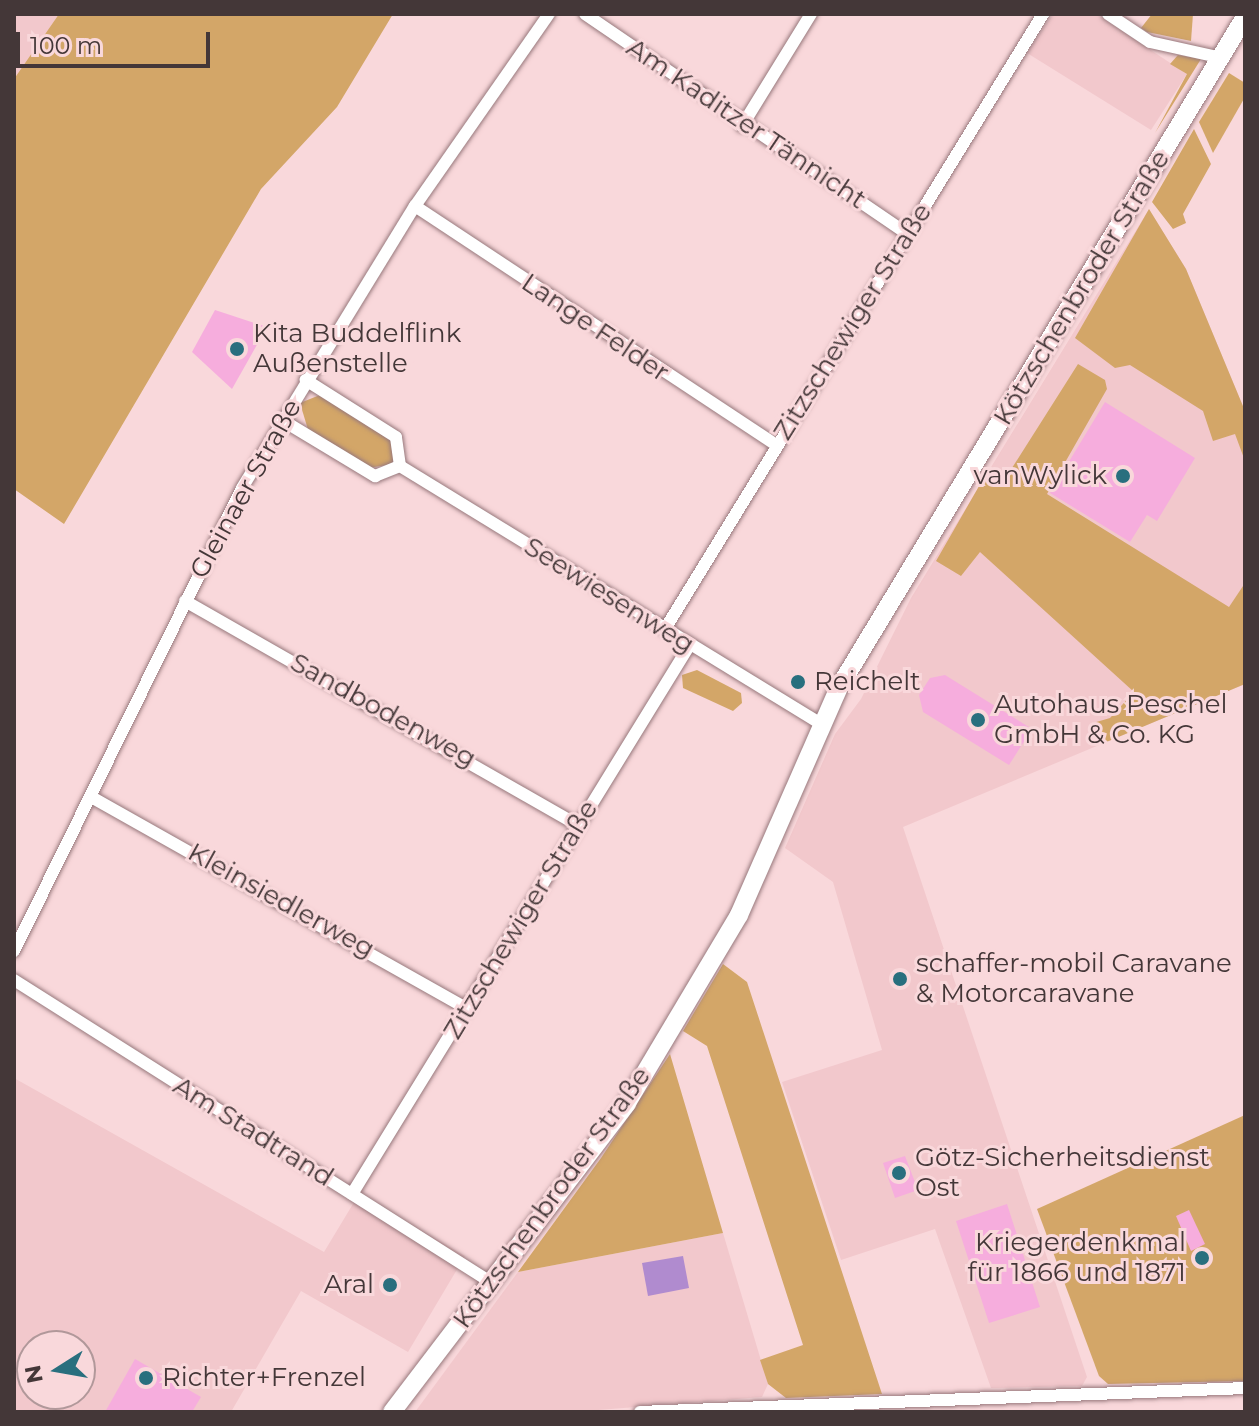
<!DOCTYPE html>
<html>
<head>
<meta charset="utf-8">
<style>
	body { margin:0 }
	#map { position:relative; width:1259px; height:1426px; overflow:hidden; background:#f9d8db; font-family:Montserrat,sans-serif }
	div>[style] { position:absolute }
	.built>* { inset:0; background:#f2c8cc }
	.green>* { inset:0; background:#d3a668 }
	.water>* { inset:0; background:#b08bcf }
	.building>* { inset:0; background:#f6addd }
	.roads { filter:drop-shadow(0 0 2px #97787c) drop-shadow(0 0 2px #97787c) }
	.street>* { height:12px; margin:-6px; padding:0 6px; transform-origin:6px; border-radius:6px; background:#fff }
	.secondary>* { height:18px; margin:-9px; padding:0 9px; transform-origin:9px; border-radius:9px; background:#fff }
	.dots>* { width:22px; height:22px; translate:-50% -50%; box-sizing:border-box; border:4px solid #f9d8db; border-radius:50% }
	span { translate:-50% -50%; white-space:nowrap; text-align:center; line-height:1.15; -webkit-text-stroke:6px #f9d8db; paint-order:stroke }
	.street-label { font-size:26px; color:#443738 }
	.poi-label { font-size:26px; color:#443738 }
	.left { translate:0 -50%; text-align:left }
	.right { translate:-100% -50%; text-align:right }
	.frame { position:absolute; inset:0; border:16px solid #443738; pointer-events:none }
	.north { position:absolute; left:16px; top:1330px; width:80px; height:80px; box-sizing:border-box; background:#f9d8db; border:2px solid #b1989a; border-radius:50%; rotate:259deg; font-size:22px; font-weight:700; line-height:32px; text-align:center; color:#443738 }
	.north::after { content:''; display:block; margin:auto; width:28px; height:36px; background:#296f7e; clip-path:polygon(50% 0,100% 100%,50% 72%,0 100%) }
	.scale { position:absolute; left:16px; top:32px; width:194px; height:36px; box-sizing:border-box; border:4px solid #443738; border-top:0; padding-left:10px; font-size:24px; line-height:28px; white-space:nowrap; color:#443738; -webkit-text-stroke:6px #f9d8db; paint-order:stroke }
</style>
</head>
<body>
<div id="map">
	<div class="built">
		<div style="clip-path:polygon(14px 14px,59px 14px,14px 79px)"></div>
		<div style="clip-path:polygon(1053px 14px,1096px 14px,1187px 74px,1151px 130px,1027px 53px)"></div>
		<div style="clip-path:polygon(1149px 209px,1186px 269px,1245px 411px,1245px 684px,903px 827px,1087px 1377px,1082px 1386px,991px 1388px,935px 1229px,841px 1260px,782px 1082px,882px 1050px,833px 882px,785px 848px,835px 734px,861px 699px,911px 598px)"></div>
		<div style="clip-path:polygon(evenodd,14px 1078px,324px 1252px,359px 1194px,465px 1256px,408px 1352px,301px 1291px,231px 1412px,14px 1412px,14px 1078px,32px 1346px,80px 1346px,80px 1394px,32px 1394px,32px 1346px)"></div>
		<div style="clip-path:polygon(723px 1233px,768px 1384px,762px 1397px,573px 1412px,415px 1412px,518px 1272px)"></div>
	</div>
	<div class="green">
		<div style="clip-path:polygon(59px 14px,393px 14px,337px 107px,261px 189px,64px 524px,14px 489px,14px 79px)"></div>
		<div style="clip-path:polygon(1152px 14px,1193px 14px,1191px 41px,1147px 32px,1141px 28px)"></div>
		<div style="clip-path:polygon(1178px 55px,1201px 59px,1155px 133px,1187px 74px,1170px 64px)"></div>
		<div style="clip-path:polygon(1229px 73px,1245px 83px,1245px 97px,1213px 153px,1199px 122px)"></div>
		<div style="clip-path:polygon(1194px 129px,1211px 164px,1183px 214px,1186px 223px,1173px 229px,1152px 202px)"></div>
		<div style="clip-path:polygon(1149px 209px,1186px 269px,1245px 411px,1245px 461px,1235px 434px,1213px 441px,1203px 411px,1130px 365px,1115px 368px,1075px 338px)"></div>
		<div style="clip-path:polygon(1078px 364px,1105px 380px,1107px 389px,1047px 494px,1229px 607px,1245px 583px,1245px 684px,1104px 743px,1090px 734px,1093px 723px,1110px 718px,1134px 692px,980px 552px,961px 576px,936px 561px,986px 474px,1005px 479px)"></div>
		<div style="clip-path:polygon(320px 395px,391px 441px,394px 464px,368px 468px,309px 433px,300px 403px)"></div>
		<div style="clip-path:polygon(697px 670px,741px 693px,742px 703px,733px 711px,683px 688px,682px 675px)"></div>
		<div style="clip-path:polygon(723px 964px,747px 982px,882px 1394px,786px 1398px,768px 1384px,760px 1360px,803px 1345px,707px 1046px,683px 1031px)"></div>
		<div style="clip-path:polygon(670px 1054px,723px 1233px,518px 1272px,601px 1158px)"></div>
		<div style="clip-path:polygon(1245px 1115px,1245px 1381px,1108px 1384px,1099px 1376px,1037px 1209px)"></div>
	</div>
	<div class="water">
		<div style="clip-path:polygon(683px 1256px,689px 1288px,648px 1296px,642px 1263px)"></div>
	</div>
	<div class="building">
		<div style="clip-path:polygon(215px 310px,267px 327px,232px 389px,192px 352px)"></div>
		<div style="clip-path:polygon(1105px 402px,1195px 458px,1157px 521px,1147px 515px,1130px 542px,1050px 493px)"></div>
		<div style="clip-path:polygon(945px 675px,1032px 729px,1009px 765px,923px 712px,919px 695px,930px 678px)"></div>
		<div style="clip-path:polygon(905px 1156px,918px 1190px,895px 1198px,883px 1163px)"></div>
		<div style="clip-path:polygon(1007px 1204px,1040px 1307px,989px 1323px,956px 1221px)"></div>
		<div style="clip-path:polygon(1189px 1210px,1205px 1244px,1191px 1251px,1176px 1216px)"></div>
		<div style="clip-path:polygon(135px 1359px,201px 1397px,192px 1412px,105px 1412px)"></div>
	</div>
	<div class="roads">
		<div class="street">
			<div style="left:585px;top:14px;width:390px;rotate:34.3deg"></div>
			<div style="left:1108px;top:14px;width:50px;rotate:33.7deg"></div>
			<div style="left:1150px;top:42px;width:74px;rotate:12.5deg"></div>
			<div style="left:742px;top:126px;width:132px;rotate:-58.4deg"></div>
			<div style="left:415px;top:206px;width:434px;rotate:33.5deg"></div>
			<div style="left:282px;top:420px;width:109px;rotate:31.1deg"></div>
			<div style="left:375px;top:476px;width:27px;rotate:-22deg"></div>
			<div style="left:400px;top:466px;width:29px;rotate:-98deg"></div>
			<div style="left:396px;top:437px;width:107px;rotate:-147.7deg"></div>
			<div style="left:400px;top:466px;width:492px;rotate:31.5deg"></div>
			<div style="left:185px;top:601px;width:452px;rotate:29.7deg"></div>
			<div style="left:665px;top:629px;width:722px;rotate:-58.42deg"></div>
			<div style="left:93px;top:798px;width:429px;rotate:29.4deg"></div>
			<div style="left:14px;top:951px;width:516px;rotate:-63.78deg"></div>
			<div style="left:242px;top:488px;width:331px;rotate:-58.5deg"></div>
			<div style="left:415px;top:206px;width:234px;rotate:-55.1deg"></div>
			<div style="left:14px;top:980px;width:566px;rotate:32.37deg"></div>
			<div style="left:352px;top:1194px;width:643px;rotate:-58.41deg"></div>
			<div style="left:640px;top:1412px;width:605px;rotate:-2.27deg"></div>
		</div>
		<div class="secondary">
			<div style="left:392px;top:1412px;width:388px;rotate:-52.7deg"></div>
			<div style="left:627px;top:1103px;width:219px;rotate:-59.2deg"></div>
			<div style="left:739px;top:915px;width:247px;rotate:-66.3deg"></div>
			<div style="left:838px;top:689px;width:786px;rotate:-58.8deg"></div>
		</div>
	</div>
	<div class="dots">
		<div style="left:237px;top:349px;background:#296f7e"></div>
		<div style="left:1123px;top:476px;background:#296f7e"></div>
		<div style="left:798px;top:682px;background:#296f7e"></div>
		<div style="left:978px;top:720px;background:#296f7e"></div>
		<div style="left:900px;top:979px;background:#296f7e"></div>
		<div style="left:899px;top:1173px;background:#296f7e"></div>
		<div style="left:1202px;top:1258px;background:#296f7e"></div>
		<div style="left:390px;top:1285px;background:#296f7e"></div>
		<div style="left:146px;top:1378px;background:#296f7e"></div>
	</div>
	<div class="street-label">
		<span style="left:746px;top:124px;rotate:34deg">Am Kaditzer Tännicht</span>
		<span style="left:1082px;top:288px;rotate:-59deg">Kötzschenbroder Straße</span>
		<span style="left:853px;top:322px;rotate:-58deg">Zitzschewiger Straße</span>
		<span style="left:595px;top:328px;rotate:34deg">Lange Felder</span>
		<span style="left:246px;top:489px;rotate:-61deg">Gleinaer Straße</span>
		<span style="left:609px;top:596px;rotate:32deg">Seewiesenweg</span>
		<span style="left:383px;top:711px;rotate:29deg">Sandbodenweg</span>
		<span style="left:281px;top:901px;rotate:29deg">Kleinsiedlerweg</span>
		<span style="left:521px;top:920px;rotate:-59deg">Zitzschewiger Straße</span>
		<span style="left:253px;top:1132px;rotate:32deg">Am Stadtrand</span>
		<span style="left:552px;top:1198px;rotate:-54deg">Kötzschenbroder Straße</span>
	</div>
	<div class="poi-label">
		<span class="left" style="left:253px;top:349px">Kita Buddelflink<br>Außenstelle</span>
		<span class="right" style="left:1107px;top:476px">vanWylick</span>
		<span class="left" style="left:814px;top:682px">Reichelt</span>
		<span class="left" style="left:994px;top:720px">Autohaus Peschel<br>GmbH &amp; Co. KG</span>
		<span class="left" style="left:916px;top:979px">schaffer-mobil Caravane<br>&amp; Motorcaravane</span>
		<span class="left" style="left:915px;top:1173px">Götz-Sicherheitsdienst<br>Ost</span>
		<span class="right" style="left:1186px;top:1258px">Kriegerdenkmal<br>für 1866 und 1871</span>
		<span class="right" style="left:374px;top:1285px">Aral</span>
		<span class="left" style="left:162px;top:1378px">Richter+Frenzel</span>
	</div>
	<div class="frame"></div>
	<div class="north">N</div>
	<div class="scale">100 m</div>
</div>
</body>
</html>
